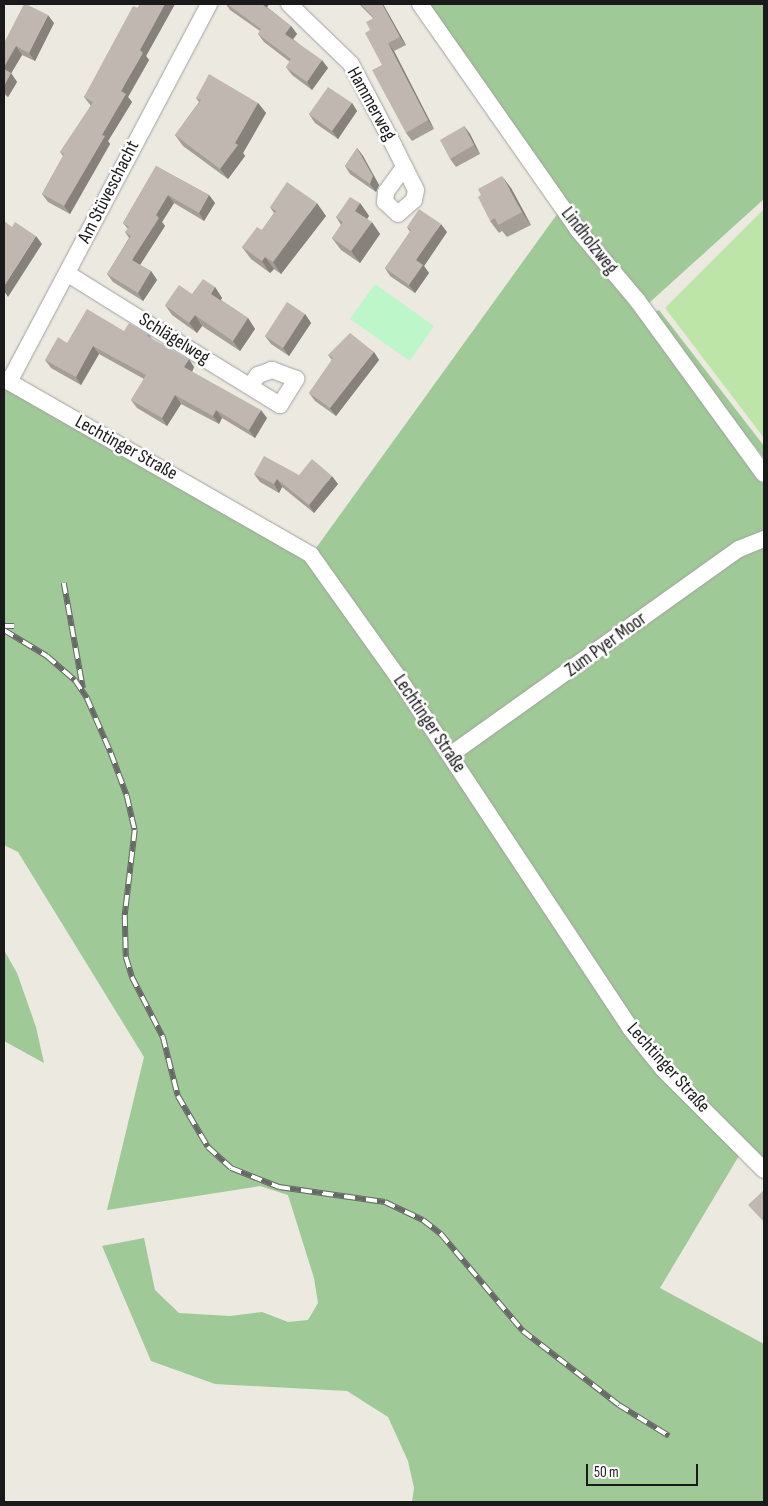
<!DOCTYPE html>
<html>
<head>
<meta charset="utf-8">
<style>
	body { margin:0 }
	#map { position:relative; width:768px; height:1506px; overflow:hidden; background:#ece9e0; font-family:"Sofia Sans Condensed",sans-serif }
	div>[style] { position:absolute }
	.grass>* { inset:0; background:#bde5a7 }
	.forest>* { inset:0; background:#9fc996 }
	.park>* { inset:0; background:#bdf6c9 }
	.roads { filter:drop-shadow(0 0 1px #a1a1a1) drop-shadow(0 0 1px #a1a1a1) }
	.minor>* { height:16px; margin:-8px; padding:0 8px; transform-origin:8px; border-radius:8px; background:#fff }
	.rail>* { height:5.5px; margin-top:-2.75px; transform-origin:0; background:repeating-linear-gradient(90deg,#fff 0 11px,#686868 0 22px); box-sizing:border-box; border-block:1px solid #686868 }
	.wall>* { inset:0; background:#a59e97 }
	.shaded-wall>* { inset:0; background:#86817b }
	.building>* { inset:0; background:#c0b8b0 }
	span { translate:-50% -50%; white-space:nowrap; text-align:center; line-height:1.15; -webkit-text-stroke:5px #fff; paint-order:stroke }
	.street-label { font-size:19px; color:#1a1a1a }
	.frame { position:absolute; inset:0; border:5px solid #1a1a1a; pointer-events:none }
	.scale { position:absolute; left:586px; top:1464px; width:112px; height:22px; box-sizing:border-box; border:2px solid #1a1a1a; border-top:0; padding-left:6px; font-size:15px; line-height:18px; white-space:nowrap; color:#1a1a1a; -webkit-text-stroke:4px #fff; paint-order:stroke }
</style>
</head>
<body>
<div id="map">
	<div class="grass">
		<div style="clip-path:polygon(764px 209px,764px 438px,665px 308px)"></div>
	</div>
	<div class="forest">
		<div style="clip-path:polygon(419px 4px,764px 4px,764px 199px,639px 312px,764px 485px,764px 1170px,743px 1149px,660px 1288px,764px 1344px,764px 1502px,412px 1502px,414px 1488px,408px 1461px,388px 1417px,347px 1391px,215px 1384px,151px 1361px,102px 1246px,144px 1238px,155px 1290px,179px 1313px,230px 1316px,262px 1312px,288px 1322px,308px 1320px,318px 1303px,314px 1278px,288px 1195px,260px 1186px,107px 1210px,144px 1057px,18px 852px,4px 845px,4px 379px,311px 555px,563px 206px)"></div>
		<div style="clip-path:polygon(659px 310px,764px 446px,764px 458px,691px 367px,653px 313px)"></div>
		<div style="clip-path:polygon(4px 950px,17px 973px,36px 1027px,44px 1063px,4px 1041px)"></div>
	</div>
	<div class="park">
		<div style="clip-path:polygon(375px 284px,434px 326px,410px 361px,350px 319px)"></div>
	</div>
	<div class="roads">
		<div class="minor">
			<div style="left:289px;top:4px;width:86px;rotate:44.1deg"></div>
			<div style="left:351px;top:64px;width:93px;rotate:62.3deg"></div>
			<div style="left:394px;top:146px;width:49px;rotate:63.4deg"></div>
			<div style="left:416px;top:190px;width:10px;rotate:101deg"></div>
			<div style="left:414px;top:200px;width:21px;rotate:139deg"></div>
			<div style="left:398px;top:214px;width:18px;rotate:-137deg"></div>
			<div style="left:385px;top:202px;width:10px;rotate:-84deg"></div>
			<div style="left:386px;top:192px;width:31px;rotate:-54deg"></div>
			<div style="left:420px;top:4px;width:276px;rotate:55deg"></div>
			<div style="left:578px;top:230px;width:92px;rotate:49.9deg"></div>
			<div style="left:637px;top:300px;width:215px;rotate:53.9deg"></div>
			<div style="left:68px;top:274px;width:121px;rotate:31.9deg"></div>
			<div style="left:171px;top:338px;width:128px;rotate:31.6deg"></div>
			<div style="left:280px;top:405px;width:31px;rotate:-58deg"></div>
			<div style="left:296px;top:379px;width:26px;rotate:-159deg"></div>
			<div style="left:272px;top:370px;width:15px;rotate:160deg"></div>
			<div style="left:258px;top:375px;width:14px;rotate:126deg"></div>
			<div style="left:4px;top:379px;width:354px;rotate:29.8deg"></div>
			<div style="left:311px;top:555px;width:150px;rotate:54.5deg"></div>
			<div style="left:398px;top:677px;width:421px;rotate:56.5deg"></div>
			<div style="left:630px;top:1028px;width:53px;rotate:51.2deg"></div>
			<div style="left:663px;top:1069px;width:143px;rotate:45deg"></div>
			<div style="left:9px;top:382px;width:428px;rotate:-62.1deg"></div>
			<div style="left:450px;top:755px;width:355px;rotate:-35.5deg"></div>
			<div style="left:739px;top:549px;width:27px;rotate:-22deg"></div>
		</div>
	</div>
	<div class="rail">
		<div style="left:64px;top:583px;width:107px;rotate:79.7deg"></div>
		<div style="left:4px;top:626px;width:10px"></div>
		<div style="left:4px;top:630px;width:50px;rotate:31.2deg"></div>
		<div style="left:47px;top:656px;width:37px;rotate:41deg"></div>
		<div style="left:75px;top:680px;width:22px;rotate:56deg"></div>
		<div style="left:87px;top:698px;width:60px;rotate:66.4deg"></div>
		<div style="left:111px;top:753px;width:46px;rotate:69.6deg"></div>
		<div style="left:127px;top:796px;width:35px;rotate:77deg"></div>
		<div style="left:135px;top:830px;width:86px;rotate:96.7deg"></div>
		<div style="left:125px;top:915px;width:42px;rotate:88.6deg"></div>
		<div style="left:126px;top:957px;width:21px;rotate:73deg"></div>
		<div style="left:132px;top:977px;width:68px;rotate:62.7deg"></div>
		<div style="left:163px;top:1037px;width:61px;rotate:75.7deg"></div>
		<div style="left:178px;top:1096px;width:59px;rotate:59.5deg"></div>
		<div style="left:208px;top:1147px;width:31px;rotate:42deg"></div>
		<div style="left:231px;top:1168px;width:52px;rotate:21.6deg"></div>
		<div style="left:279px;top:1187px;width:107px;rotate:8.1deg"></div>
		<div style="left:385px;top:1202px;width:42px;rotate:25.3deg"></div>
		<div style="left:423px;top:1220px;width:23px;rotate:38deg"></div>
		<div style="left:441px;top:1234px;width:127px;rotate:49.8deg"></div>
		<div style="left:523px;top:1331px;width:121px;rotate:37.6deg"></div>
		<div style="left:619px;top:1405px;width:59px;rotate:31.8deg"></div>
	</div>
	<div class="wall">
		<div style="clip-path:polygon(140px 4px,175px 4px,146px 56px,149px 60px,128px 97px,132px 102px,108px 141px,110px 144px,70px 214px,48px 202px,42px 194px,63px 156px,60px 152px,91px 106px,84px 97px)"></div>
		<div style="clip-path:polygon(226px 4px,269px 4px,267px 7px,291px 26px,297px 34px,293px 39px,328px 68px,312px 90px,292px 75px,286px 67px,290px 62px,264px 42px,258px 34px,260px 31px,230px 10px)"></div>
		<div style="clip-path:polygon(359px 4px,383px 4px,406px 45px,394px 51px,434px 129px,412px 141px,406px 133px,370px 30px,373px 18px)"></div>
		<div style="clip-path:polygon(54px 23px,35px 61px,22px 55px,11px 73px,17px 82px,8px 97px,4px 94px,4px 43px)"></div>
		<div style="clip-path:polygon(196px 98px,258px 103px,266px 113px,243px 153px,245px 156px,228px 179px,183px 146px,175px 135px,199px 102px)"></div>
		<div style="clip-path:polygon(352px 103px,357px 111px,338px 139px,315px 123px,309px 114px)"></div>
		<div style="clip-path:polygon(464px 126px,470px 134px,480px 154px,456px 167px,450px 159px)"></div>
		<div style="clip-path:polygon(357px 148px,363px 156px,379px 185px,376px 192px,350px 174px,345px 166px)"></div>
		<div style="clip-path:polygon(156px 166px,209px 195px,215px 203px,204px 221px,174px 203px,162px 222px,165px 226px,140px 265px,151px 271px,157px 280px,143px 301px,113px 282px,107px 274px,129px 238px,125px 232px,128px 229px,123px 223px)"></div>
		<div style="clip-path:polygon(511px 188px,531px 225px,507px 237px,502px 231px,499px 233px,490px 221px)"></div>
		<div style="clip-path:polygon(360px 203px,369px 216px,367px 219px,380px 234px,360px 263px,341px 250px,332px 238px,341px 225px,336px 217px)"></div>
		<div style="clip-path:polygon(270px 207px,326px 216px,281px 274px,274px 269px,270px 273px,251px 259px,242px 247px,262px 230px,274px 213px)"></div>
		<div style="clip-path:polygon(407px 227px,447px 232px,424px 266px,429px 273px,415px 293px,390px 276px,385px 268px,410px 232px)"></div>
		<div style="clip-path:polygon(215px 287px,222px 298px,221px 300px,248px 318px,255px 329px,240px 351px,202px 326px,197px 333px,172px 315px,165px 305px,192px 294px)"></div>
		<div style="clip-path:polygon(305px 314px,311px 323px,289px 356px,271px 344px,265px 336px)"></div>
		<div style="clip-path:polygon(149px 334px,152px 339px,194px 367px,192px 372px,267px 418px,255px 438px,222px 418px,219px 424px,181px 404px,167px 426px,137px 408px,131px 400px,144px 379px,99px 354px,81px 385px,51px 368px,45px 360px,67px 343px)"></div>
		<div style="clip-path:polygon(374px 352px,379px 360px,336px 416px,315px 401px,309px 393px,332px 360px,328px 355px)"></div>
		<div style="clip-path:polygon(254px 474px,299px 475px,338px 484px,314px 513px,282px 487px,279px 493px,260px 482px)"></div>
	</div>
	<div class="shaded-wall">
		<div style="clip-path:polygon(165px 4px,175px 4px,146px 56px,149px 60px,128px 97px,132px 102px,108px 141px,110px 144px,70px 214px,64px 206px,102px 135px,140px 50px)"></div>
		<div style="clip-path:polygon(261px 4px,269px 4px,265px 10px)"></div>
		<div style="clip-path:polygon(382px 4px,383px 4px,406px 45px,400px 37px)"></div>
		<div style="clip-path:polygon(48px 15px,54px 23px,35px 61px,29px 53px)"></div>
		<div style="clip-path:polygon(291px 26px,297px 34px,291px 42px,285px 34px)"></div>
		<div style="clip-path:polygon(388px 43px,394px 51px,434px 129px,428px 120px)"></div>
		<div style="clip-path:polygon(16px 46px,22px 55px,9px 77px,4px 70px,4px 67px)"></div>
		<div style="clip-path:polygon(322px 60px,328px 68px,312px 90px,307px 82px)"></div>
		<div style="clip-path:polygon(11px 73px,17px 82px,8px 97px,4px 91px,4px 86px)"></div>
		<div style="clip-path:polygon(258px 103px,266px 113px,243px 153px,245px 156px,228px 179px,220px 169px)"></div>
		<div style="clip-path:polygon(352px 103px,357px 111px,338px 139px,332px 131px)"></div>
		<div style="clip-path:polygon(464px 126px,470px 134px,480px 154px,474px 145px)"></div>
		<div style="clip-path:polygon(357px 148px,363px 156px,379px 185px,376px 192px,370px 184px)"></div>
		<div style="clip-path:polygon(502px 176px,511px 188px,531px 225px,522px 212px)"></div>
		<div style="clip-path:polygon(168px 195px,174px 203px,162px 222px,165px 226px,138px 268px,132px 260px,156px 215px)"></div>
		<div style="clip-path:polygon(209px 195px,215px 203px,204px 221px,199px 213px)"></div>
		<div style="clip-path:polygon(317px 203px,326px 216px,281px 274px,273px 262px)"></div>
		<div style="clip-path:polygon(360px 203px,369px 216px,364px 223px,355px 211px)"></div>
		<div style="clip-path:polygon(372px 222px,380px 234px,360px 263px,351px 251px)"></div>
		<div style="clip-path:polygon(441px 224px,447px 232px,424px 266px,429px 273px,415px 293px,409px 285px,416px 260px)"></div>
		<div style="clip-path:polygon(36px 236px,42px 244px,8px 297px,4px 291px,4px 286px)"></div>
		<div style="clip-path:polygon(265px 257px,274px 269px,270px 273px,262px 261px)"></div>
		<div style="clip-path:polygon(151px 271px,157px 280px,143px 301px,138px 293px)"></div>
		<div style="clip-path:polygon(215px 287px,222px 298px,218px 304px,211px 294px)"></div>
		<div style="clip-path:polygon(305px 314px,311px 323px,289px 356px,283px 348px)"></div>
		<div style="clip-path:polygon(195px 315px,202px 326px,197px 333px,189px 323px)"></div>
		<div style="clip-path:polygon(248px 318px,255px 329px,240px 351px,233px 341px)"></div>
		<div style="clip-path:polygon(93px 346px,99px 354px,81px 385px,76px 377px)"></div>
		<div style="clip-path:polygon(374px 352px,379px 360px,336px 416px,330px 408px)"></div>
		<div style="clip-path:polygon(189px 359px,194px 367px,190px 376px,184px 367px)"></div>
		<div style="clip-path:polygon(175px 395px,181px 404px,167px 426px,162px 418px)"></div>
		<div style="clip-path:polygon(216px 410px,222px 418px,219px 424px,213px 416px)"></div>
		<div style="clip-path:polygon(261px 410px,267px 418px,255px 438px,249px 430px)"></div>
		<div style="clip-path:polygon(332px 476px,338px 484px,314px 513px,309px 505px)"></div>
		<div style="clip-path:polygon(277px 479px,282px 487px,279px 493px,274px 484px)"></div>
	</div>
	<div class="building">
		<div style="clip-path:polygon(24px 4px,26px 4px,48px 15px,29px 53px,16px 46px,4px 67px,4px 43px)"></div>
		<div style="clip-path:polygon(140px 4px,165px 4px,140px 50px,143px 53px,121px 91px,126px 94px,102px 135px,105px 136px,64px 206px,42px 194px,64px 154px,60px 152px,93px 102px,84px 97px,133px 6px,138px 8px)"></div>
		<div style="clip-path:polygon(227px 4px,262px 4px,291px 26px,285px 34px,322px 60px,307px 82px,286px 67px,291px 59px,258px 34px,261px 29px)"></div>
		<div style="clip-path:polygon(361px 4px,382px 4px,400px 37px,388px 43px,428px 120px,406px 133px,372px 70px,382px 65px,365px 33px,370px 30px,366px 22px,374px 18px)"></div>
		<div style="clip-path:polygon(4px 69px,11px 73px,4px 86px)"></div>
		<div style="clip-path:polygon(209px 74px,258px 103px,235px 143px,238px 145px,220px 169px,175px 135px,201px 100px,196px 98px)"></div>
		<div style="clip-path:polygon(328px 87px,352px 103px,332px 131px,309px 114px)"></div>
		<div style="clip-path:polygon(464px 126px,474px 145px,450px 159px,440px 140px)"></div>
		<div style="clip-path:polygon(357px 148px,373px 176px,370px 184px,345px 166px)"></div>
		<div style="clip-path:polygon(156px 166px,209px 195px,199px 213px,168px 195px,156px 215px,159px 218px,132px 260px,151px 271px,138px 293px,107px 274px,131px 236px,125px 232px,129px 227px,123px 223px)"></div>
		<div style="clip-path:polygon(502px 176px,522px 212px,498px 225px,495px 218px,490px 221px,478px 197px,481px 195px,478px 189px)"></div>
		<div style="clip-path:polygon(287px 182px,317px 203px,273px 262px,265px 257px,262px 261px,242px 247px,257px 227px,262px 230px,276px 211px,270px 207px)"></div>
		<div style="clip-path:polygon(350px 197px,360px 203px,355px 211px,372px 222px,351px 251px,332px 238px,343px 222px,336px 217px)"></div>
		<div style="clip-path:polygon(419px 209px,441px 224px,416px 260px,423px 265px,409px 285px,385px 268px,411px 230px,407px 227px)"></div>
		<div style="clip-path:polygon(4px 221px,12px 227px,15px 222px,36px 236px,4px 286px)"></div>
		<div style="clip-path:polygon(203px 279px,215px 287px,211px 294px,248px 318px,233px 341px,195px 315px,189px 323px,165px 305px,179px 285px,192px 294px)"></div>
		<div style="clip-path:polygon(287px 302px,305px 314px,283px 348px,265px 336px)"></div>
		<div style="clip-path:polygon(87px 309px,124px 331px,129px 323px,149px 334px,147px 336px,189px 359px,184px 367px,261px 410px,249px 430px,216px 410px,213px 416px,175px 395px,162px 418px,131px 400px,146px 375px,93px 346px,76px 377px,45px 360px,58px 337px,67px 343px)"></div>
		<div style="clip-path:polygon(350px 333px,374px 352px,330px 408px,309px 393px,333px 358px,328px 355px)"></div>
		<div style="clip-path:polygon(264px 456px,299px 475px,312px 459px,332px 476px,309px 505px,277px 479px,274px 484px,254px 474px)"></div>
		<div style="clip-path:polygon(764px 1190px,764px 1222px,748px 1205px)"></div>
	</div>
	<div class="street-label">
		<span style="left:371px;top:104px;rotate:61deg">Hammerweg</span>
		<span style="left:109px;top:192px;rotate:-63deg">Am Stüveschacht</span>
		<span style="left:589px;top:241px;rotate:52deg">Lindholzweg</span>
		<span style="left:174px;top:339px;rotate:32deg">Schlägelweg</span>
		<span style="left:126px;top:448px;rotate:29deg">Lechtinger Straße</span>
		<span style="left:606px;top:645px;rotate:-36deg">Zum Pyer Moor</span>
		<span style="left:429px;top:724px;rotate:56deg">Lechtinger Straße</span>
		<span style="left:668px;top:1068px;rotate:48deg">Lechtinger Straße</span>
	</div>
	<div class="frame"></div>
	<div class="scale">50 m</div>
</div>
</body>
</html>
